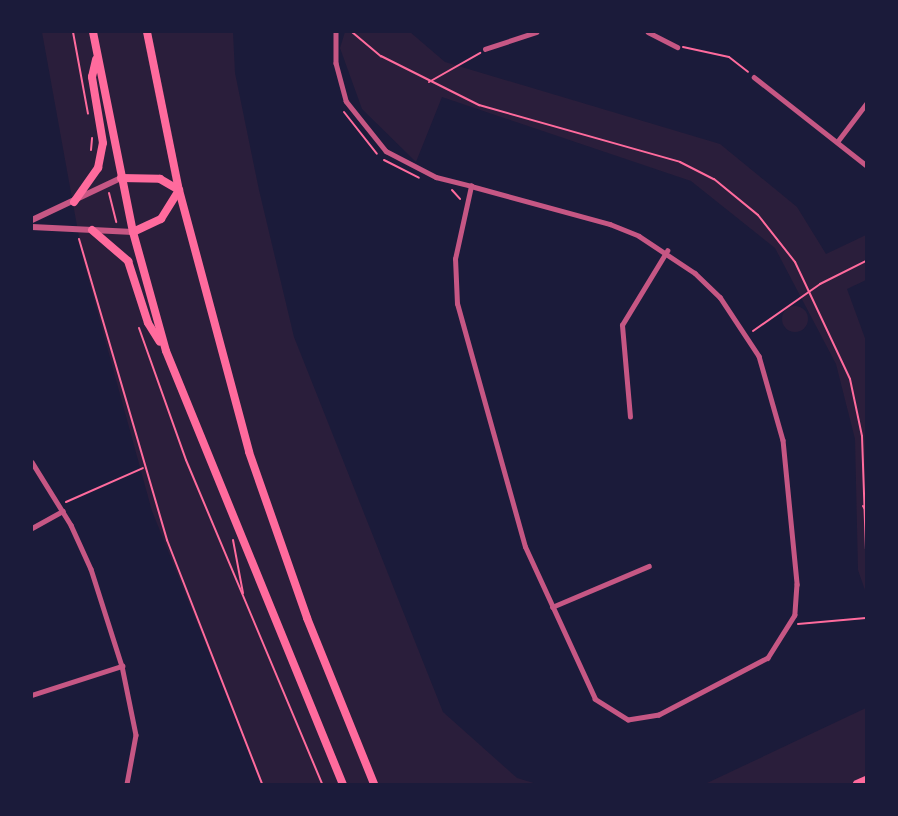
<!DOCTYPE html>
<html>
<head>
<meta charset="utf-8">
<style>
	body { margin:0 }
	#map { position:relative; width:898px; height:816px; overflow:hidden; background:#1b1b3a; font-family:"Crimson Pro",serif }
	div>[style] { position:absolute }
	.green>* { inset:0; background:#2a1e3b }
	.round { border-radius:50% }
	.path>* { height:2px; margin:-1px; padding:0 1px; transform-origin:1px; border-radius:1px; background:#ff6b9d }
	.minor>* { height:4.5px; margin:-2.25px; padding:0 2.25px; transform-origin:2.25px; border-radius:2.25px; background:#c65784 }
	.tertiary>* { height:6px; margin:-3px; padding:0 3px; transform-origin:3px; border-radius:3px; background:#c65784 }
	.primary>* { height:8px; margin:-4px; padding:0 4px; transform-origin:4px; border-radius:4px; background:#ff6b9d }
	.trunk>* { height:8px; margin:-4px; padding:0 4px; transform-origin:4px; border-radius:4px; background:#ff6b9d }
	span { translate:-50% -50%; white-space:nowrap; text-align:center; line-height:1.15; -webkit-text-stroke:4.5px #1b1b3a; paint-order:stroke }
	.frame { position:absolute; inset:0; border:33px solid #1b1b3a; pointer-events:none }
</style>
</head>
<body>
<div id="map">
	<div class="green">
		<div style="clip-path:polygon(42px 32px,233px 32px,235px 73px,259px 190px,294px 337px,443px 712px,517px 778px,537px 784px,262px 784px,152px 511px,83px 259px)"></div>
		<div style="clip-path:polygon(345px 32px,410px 32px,445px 62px,720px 144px,797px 207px,826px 254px,866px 235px,866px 280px,847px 289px,866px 341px,866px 593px,858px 570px,855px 439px,836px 364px,775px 248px,691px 181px,442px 97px,416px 162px,362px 109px,340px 48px)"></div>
		<div class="round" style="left:782px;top:306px;width:26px;height:26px"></div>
		<div style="clip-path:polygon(866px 708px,866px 784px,705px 784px)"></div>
	</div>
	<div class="path">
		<div style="left:73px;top:32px;width:83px;rotate:79.6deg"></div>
		<div style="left:352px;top:32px;width:38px;rotate:40deg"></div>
		<div style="left:381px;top:56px;width:110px;rotate:26.6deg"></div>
		<div style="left:479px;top:105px;width:209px;rotate:15.8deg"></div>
		<div style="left:680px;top:162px;width:38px;rotate:27deg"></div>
		<div style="left:714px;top:179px;width:57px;rotate:39.3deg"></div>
		<div style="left:758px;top:215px;width:60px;rotate:51.8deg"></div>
		<div style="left:795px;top:262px;width:129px;rotate:64.8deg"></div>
		<div style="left:850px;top:379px;width:58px;rotate:78.1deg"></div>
		<div style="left:862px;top:436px;width:113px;rotate:88deg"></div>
		<div style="left:683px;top:47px;width:47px;rotate:12.3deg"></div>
		<div style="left:729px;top:57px;width:24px;rotate:38deg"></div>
		<div style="left:429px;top:82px;width:59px;rotate:-29.6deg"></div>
		<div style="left:344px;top:112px;width:53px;rotate:51.8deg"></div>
		<div style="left:91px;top:150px;width:12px;rotate:-85deg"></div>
		<div style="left:384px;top:160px;width:39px;rotate:27deg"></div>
		<div style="left:452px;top:190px;width:12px;rotate:48deg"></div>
		<div style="left:109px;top:193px;width:30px;rotate:76deg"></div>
		<div style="left:79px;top:239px;width:314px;rotate:73.7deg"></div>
		<div style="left:167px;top:540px;width:262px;rotate:68.7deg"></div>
		<div style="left:139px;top:328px;width:140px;rotate:70.4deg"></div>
		<div style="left:186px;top:460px;width:351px;rotate:67.2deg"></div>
		<div style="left:753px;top:331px;width:82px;rotate:-35deg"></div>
		<div style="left:820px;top:284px;width:51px;rotate:-26.6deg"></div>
		<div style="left:66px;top:502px;width:84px;rotate:-23.8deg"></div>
		<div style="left:863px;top:506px;width:6px;rotate:59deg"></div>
		<div style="left:233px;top:540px;width:54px;rotate:79.3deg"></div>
		<div style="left:798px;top:624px;width:68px;rotate:-5deg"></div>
	</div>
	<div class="minor">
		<div style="left:336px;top:32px;width:31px;rotate:90deg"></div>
		<div style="left:336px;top:63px;width:39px;rotate:75deg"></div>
		<div style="left:346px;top:101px;width:64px;rotate:51.3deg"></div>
		<div style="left:386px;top:151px;width:56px;rotate:27.5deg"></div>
		<div style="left:436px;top:177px;width:36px;rotate:14deg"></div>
		<div style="left:471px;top:186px;width:144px;rotate:15.3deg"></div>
		<div style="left:610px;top:224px;width:31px;rotate:22deg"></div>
		<div style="left:639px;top:236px;width:67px;rotate:33.5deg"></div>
		<div style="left:695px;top:273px;width:35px;rotate:44deg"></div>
		<div style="left:720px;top:297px;width:71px;rotate:56.5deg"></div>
		<div style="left:759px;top:356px;width:87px;rotate:74.1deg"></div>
		<div style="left:783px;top:440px;width:145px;rotate:84.4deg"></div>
		<div style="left:797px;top:584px;width:31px;rotate:94deg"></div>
		<div style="left:795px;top:615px;width:51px;rotate:122.1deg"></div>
		<div style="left:768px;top:658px;width:123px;rotate:152.4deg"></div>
		<div style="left:659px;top:715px;width:31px;rotate:171deg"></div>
		<div style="left:628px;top:720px;width:39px;rotate:-148deg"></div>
		<div style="left:595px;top:699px;width:167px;rotate:-114.7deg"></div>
		<div style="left:525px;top:547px;width:252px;rotate:-105.6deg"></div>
		<div style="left:457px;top:304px;width:45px;rotate:-92.5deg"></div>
		<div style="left:455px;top:259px;width:75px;rotate:-77.6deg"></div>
		<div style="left:648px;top:32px;width:33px;rotate:27deg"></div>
		<div style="left:485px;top:49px;width:54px;rotate:-18.4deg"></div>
		<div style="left:754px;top:77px;width:142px;rotate:38.2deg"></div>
		<div style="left:837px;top:142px;width:48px;rotate:-52.7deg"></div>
		<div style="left:630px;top:417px;width:92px;rotate:-95deg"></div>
		<div style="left:622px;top:325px;width:87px;rotate:-58.7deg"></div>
		<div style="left:32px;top:462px;width:74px;rotate:58.2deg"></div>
		<div style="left:71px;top:525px;width:48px;rotate:65.6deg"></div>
		<div style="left:91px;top:569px;width:102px;rotate:72.3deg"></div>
		<div style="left:122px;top:666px;width:70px;rotate:78.5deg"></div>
		<div style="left:136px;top:735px;width:50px;rotate:100.4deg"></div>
		<div style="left:32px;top:528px;width:35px;rotate:-29deg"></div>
		<div style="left:552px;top:607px;width:105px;rotate:-22.9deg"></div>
		<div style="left:32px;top:695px;width:95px;rotate:-17.9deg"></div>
	</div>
	<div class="tertiary">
		<div style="left:32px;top:220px;width:98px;rotate:-25.3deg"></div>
		<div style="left:32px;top:227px;width:101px;rotate:2.8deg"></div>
	</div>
	<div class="primary">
		<div style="left:857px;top:784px;width:10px;rotate:-24deg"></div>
	</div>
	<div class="trunk">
		<div style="left:93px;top:32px;width:204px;rotate:78.7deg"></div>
		<div style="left:133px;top:232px;width:123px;rotate:74.5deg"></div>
		<div style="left:166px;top:351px;width:468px;rotate:67.8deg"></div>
		<div style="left:147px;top:32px;width:161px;rotate:78.6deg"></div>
		<div style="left:179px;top:190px;width:271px;rotate:75deg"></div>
		<div style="left:249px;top:452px;width:176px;rotate:70.7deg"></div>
		<div style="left:307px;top:618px;width:179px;rotate:68deg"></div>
		<div style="left:121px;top:178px;width:39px;rotate:1deg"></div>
		<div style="left:160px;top:179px;width:22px;rotate:30deg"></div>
		<div style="left:74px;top:202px;width:42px;rotate:-54.8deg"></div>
		<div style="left:98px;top:168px;width:25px;rotate:-79deg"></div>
		<div style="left:103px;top:143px;width:67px;rotate:-99.5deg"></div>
		<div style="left:92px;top:77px;width:18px;rotate:-77deg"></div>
		<div style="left:92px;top:230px;width:48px;rotate:40.7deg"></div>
		<div style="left:128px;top:261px;width:65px;rotate:72.1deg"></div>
		<div style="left:148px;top:323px;width:22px;rotate:58deg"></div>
		<div style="left:133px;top:232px;width:31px;rotate:-25deg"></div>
		<div style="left:161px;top:219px;width:34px;rotate:-58deg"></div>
	</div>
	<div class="frame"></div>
</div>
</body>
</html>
